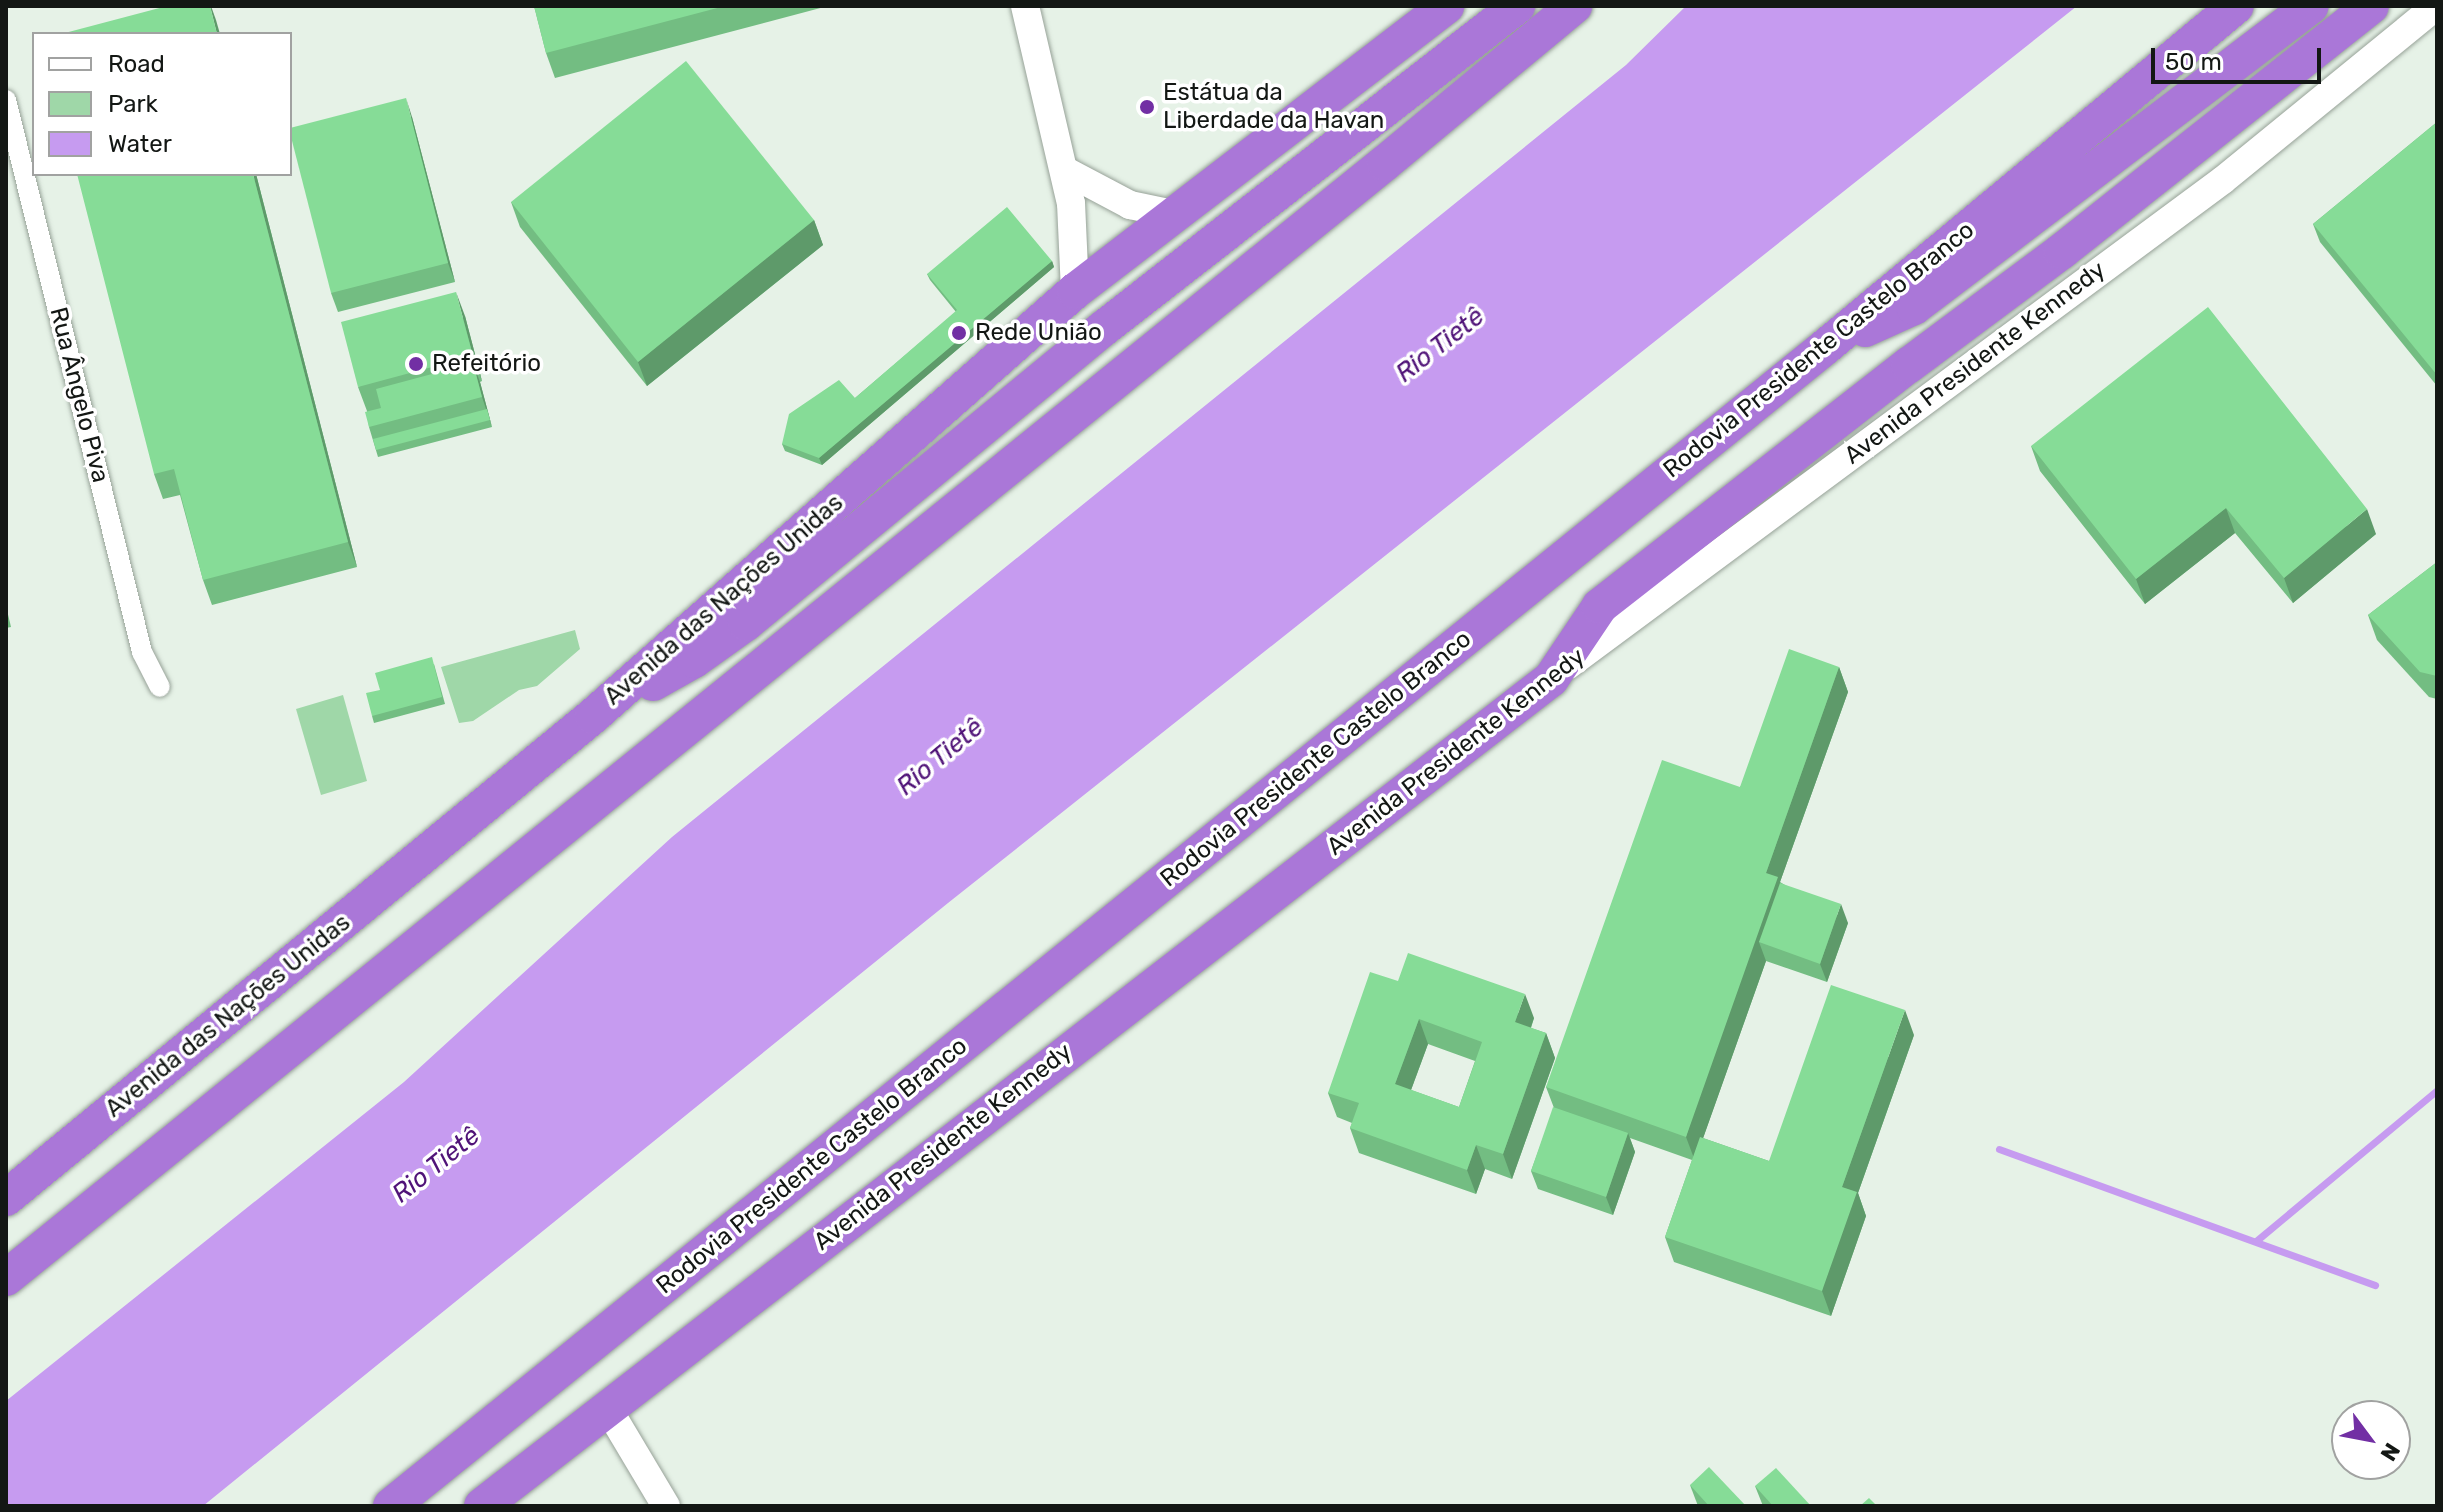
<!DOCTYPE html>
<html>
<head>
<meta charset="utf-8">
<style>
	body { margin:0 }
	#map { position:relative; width:2443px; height:1512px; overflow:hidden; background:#e6f2e7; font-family:Rubik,sans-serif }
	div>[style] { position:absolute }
	.green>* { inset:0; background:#9fd7a8 }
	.water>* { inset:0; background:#c69bf0 }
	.stream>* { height:7px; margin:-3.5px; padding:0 3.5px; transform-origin:3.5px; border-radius:3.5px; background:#c69bf0 }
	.roads { filter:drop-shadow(0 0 2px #97a298) drop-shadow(0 0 2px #97a298) }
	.street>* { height:20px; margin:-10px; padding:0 10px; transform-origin:10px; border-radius:10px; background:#fff }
	.secondary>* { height:28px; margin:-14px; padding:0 14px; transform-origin:14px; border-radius:14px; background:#fff }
	.highway>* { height:36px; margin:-18px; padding:0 18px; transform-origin:18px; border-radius:18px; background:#aa77d8 }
	.wall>* { inset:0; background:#73bd82 }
	.shaded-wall>* { inset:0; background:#5e9a6a }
	.building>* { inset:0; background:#86dc97 }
	.dots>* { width:22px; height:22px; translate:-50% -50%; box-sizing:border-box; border:4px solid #fff; border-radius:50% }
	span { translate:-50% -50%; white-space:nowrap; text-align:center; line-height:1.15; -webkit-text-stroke:7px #fff; paint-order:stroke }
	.poi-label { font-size:24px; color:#131714 }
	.left { translate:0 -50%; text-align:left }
	.street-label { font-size:24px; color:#131714 }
	.water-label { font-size:26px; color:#501378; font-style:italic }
	.frame { position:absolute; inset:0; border:8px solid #131714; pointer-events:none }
	.legend { position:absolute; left:32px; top:32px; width:260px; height:144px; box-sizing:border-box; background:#fff; border:2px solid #a1a2a1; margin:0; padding:10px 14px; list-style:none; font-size:24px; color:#131714 }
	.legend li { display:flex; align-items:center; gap:16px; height:40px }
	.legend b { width:40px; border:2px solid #a1a2a1 }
	.north { position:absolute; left:2331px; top:1400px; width:80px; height:80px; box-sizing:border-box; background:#fff; border:2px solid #a1a2a1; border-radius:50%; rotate:122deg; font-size:22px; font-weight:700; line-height:32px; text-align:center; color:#131714 }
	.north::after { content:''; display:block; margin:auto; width:28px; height:36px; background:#722fa4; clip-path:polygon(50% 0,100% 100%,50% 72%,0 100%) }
	.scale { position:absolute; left:2151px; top:48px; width:170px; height:36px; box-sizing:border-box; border:4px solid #131714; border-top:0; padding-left:10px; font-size:24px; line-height:28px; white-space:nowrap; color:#131714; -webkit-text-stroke:6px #fff; paint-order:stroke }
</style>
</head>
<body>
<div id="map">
	<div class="green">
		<div style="clip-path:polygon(575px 630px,580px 649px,537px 686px,519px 690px,473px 721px,459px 723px,441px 667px)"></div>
		<div style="clip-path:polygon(343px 695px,367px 781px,321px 795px,296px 709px)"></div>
	</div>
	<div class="water">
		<div style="clip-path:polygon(1686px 6px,2077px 6px,948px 903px,203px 1506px,6px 1506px,6px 1401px,404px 1082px,672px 837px,1626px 65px)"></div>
	</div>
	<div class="stream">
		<div style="left:1999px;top:1149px;width:400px;rotate:19.9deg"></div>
		<div style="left:2256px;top:1241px;width:236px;rotate:-39.8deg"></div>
	</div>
	<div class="roads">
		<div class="street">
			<div style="left:6px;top:100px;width:569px;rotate:76.16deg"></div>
			<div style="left:142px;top:652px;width:39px;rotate:63deg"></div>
		</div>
		<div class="secondary">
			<div style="left:1025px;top:6px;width:202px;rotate:76.9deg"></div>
			<div style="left:1071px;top:203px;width:88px;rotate:87.4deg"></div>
			<div style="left:1064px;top:170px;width:75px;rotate:27.9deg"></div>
			<div style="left:1130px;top:205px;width:44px;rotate:11.8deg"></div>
			<div style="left:1567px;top:666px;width:816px;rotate:-36.53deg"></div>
			<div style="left:2223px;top:180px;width:275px;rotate:-39.2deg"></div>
			<div style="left:607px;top:1407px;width:115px;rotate:59.2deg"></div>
		</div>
		<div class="highway">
			<div style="left:1865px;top:329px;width:54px;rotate:-24.2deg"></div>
			<div style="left:1914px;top:307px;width:498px;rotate:-37.2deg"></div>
			<div style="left:653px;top:683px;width:47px;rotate:-29.3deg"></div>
			<div style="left:694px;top:660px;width:64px;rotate:-35.4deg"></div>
			<div style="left:746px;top:623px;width:464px;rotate:-39.5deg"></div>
			<div style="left:1104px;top:328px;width:524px;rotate:-37.94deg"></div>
			<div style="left:6px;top:1198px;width:760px;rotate:-39.39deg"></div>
			<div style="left:593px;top:716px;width:643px;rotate:-41.4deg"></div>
			<div style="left:1075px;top:291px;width:468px;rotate:-37.5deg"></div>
			<div style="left:6px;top:1278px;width:1773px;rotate:-38.96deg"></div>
			<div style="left:1385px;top:163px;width:246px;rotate:-39.7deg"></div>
			<div style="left:391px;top:1506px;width:1842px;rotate:-38.94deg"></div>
			<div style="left:1824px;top:348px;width:535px;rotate:-39.7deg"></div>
			<div style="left:482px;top:1506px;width:1352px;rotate:-37.73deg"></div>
			<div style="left:1551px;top:679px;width:88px;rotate:-56.1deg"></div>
			<div style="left:1600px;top:606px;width:392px;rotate:-38deg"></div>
			<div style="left:1909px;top:365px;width:191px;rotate:-36.7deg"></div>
			<div style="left:2062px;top:251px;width:394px;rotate:-38.4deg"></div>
		</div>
	</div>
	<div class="wall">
		<div style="clip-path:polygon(534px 6px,828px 6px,555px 78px,546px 53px)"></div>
		<div style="clip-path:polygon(412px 117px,455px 282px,338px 312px,331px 293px)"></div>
		<div style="clip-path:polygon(2437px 122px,2437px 386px,2320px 242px,2313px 224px)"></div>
		<div style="clip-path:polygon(256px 174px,357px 567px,212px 605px,203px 580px,180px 495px,163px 499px,154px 474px)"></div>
		<div style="clip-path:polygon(511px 202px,814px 220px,823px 245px,647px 386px,520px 227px)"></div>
		<div style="clip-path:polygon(1052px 261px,1054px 267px,822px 465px,785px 451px,782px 444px,855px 398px,956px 312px,930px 280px,927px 274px)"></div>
		<div style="clip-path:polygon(465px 316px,482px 381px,480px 382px,492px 427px,378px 457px,369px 427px,367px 411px,358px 387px)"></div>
		<div style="clip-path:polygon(2031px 446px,2376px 534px,2293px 603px,2235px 533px,2145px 604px,2040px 471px)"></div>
		<div style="clip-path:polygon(2437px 562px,2437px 699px,2429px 697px,2377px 640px,2368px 615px)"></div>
		<div style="clip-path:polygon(6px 606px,11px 627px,6px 628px)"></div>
		<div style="clip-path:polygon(434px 664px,445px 704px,374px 723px,372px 716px,380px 690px)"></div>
		<div style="clip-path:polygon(1839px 667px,1848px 692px,1780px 882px,1848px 923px,1827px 982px,1766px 961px,1703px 1138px,1769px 1161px,1914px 1035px,1858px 1193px,1866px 1216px,1831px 1316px,1674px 1262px,1665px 1237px,1692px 1160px,1630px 1138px,1635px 1152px,1613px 1215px,1538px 1189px,1531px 1171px,1554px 1108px,1546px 1087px,1740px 787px)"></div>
		<div style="clip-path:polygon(evenodd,1398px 981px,1534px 1018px,1531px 1028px,1546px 1033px,1555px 1058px,1512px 1179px,1485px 1169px,1476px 1194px,1359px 1153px,1350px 1128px,1352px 1123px,1337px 1117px,1328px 1093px,1398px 981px,1428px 1044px,1475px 1061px,1459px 1107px,1411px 1090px,1428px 1044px)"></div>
		<div style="clip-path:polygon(1690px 1485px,1746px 1506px,1698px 1506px)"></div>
		<div style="clip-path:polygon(1755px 1486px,1811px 1506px,1763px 1506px)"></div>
	</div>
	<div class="shaded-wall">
		<div style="clip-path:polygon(210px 6px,211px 6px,216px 20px,220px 34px,217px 34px)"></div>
		<div style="clip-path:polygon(406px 98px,412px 117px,455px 282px,448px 263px)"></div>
		<div style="clip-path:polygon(253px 174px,256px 174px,357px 567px,348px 542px)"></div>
		<div style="clip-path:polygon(814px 220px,823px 245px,647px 386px,638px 362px)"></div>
		<div style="clip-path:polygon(1052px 261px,1054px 267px,822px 465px,819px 458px)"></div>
		<div style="clip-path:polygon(456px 292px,465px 316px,482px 381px,473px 356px)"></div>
		<div style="clip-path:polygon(473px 363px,480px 382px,492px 427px,482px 397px)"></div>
		<div style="clip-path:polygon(2226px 508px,2235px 533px,2145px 604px,2136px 579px)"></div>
		<div style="clip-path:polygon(2367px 509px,2376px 534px,2293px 603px,2284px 578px)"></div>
		<div style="clip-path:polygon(1839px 667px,1848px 692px,1780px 882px,1787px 902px,1759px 942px,1766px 961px,1695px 1161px,1686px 1137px,1766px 873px)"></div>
		<div style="clip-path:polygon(1841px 904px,1848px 923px,1827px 982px,1820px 964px)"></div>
		<div style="clip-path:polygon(1525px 994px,1534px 1018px,1524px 1047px,1515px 1022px)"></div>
		<div style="clip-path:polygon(1905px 1010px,1914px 1035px,1858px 1193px,1866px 1216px,1831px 1316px,1822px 1291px,1842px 1187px)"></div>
		<div style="clip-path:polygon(1419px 1019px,1428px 1044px,1404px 1109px,1395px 1084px)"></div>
		<div style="clip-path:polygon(1546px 1033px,1555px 1058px,1512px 1179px,1503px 1154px)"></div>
		<div style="clip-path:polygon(1628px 1133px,1635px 1152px,1613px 1215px,1606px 1197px)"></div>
		<div style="clip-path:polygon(1476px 1145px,1485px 1169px,1476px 1194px,1467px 1170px)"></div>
	</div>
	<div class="building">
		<div style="clip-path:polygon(167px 6px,210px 6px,217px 34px,61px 34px)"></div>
		<div style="clip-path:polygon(534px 6px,725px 6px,546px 53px)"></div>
		<div style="clip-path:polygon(686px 61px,814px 220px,638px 362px,511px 202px)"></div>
		<div style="clip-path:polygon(406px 98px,448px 263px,331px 293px,290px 133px,290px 128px)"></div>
		<div style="clip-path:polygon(2437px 122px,2437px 375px,2313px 224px)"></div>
		<div style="clip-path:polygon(77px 174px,253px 174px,348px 542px,203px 580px,174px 469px,154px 474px)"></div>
		<div style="clip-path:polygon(1007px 207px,1052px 261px,819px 458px,782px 444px,789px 414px,839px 380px,855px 398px,957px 310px,927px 274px)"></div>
		<div style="clip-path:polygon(456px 292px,473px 356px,358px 387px,341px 322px)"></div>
		<div style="clip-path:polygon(2208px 307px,2367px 509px,2284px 578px,2226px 508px,2136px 579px,2031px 446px)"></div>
		<div style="clip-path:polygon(473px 363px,482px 397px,369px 427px,365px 412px,381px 408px,376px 389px)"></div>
		<div style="clip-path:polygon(487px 409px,490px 420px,376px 450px,373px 439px)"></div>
		<div style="clip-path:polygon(2437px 562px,2437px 676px,2420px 672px,2368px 615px)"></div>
		<div style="clip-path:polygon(1789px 649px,1839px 667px,1766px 873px,1778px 877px,1686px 1137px,1546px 1087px,1662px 760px,1740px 787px)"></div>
		<div style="clip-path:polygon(432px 657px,442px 697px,372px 716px,366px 693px,380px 690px,375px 673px)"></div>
		<div style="clip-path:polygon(1780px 883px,1841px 904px,1820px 964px,1759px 942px)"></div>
		<div style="clip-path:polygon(evenodd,1408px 953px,1525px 994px,1515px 1022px,1546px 1033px,1503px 1154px,1476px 1145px,1467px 1170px,1350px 1128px,1359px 1103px,1328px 1093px,1370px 972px,1398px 981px,1408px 953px,1419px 1019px,1482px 1042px,1459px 1107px,1395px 1084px,1419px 1019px)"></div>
		<div style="clip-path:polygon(1831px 985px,1905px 1010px,1842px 1187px,1857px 1192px,1822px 1291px,1665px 1237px,1700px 1137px,1769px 1161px)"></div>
		<div style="clip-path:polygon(1553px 1107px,1628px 1133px,1606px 1197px,1531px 1171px)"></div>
		<div style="clip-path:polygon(1709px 1467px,1746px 1506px,1709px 1506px,1690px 1485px)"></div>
		<div style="clip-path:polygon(1776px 1468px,1811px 1506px,1773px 1506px,1755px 1486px)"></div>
		<div style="clip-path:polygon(1869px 1498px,1877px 1506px,1860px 1506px)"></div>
	</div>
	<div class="dots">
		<div style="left:1147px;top:107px;background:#722fa4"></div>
		<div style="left:959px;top:333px;background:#722fa4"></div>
		<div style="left:416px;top:364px;background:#722fa4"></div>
	</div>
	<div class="poi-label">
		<span class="left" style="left:1163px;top:107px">Estátua da<br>Liberdade da Havan</span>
		<span class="left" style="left:975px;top:333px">Rede União</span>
		<span class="left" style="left:432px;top:364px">Refeitório</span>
	</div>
	<div class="street-label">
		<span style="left:1819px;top:350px;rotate:-39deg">Rodovia Presidente Castelo Branco</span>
		<span style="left:1975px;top:363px;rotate:-37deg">Avenida Presidente Kennedy</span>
		<span style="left:79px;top:395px;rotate:76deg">Rua Ângelo Piva</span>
		<span style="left:724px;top:600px;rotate:-41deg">Avenida das Nações Unidas</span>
		<span style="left:1456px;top:752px;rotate:-38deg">Avenida Presidente Kennedy</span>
		<span style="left:1316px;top:759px;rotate:-39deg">Rodovia Presidente Castelo Branco</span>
		<span style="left:228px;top:1016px;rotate:-39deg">Avenida das Nações Unidas</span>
		<span style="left:943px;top:1147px;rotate:-38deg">Avenida Presidente Kennedy</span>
		<span style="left:812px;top:1166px;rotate:-39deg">Rodovia Presidente Castelo Branco</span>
	</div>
	<div class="water-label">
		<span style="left:1440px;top:345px;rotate:-38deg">Rio Tietê</span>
		<span style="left:940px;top:757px;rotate:-40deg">Rio Tietê</span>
		<span style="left:436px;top:1165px;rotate:-39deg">Rio Tietê</span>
	</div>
	<div class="frame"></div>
	<ul class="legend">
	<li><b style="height:10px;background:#fff"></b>Road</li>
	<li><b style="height:22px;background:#9fd7a8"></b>Park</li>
	<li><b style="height:22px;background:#c69bf0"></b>Water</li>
	</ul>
	<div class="north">N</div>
	<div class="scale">50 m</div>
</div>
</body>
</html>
